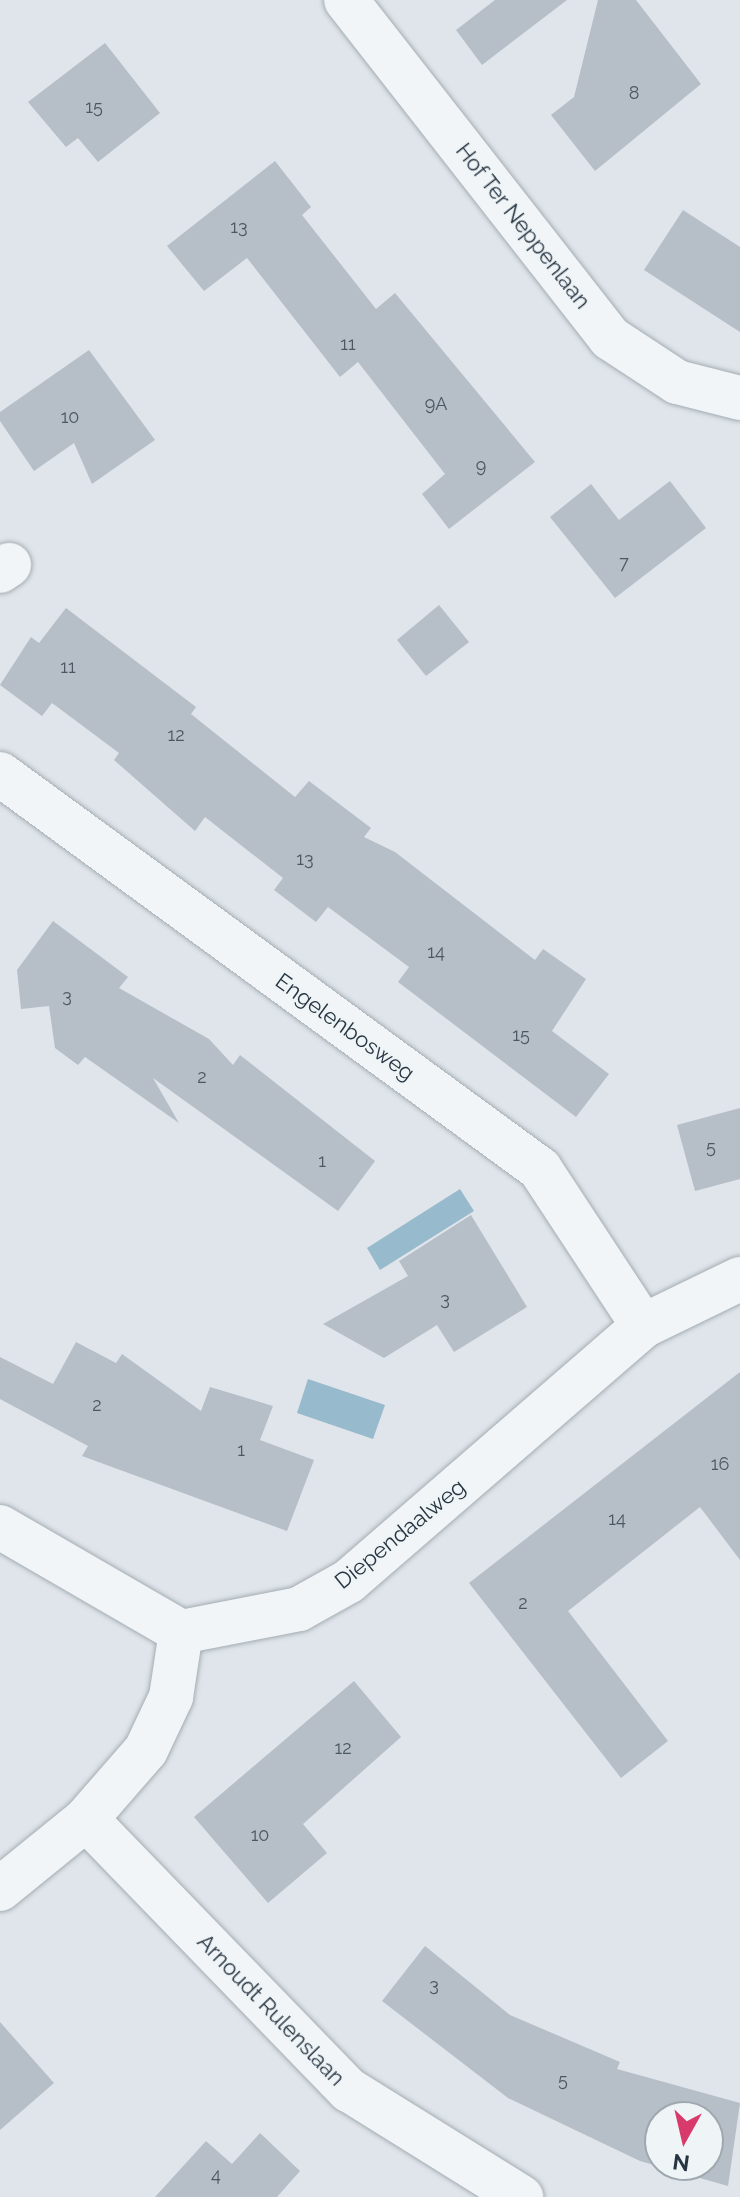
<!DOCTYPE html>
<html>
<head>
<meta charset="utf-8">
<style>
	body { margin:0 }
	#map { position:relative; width:740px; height:2197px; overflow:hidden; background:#dfe5ea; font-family:Raleway,sans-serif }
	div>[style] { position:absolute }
	.water>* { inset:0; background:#97bacd }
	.building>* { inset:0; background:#b6bfc7 }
	.roads { filter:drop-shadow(0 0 2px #a4adb4) drop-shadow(0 0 2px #a4adb4) }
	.street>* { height:44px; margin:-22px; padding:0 22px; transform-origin:22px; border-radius:22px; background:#f2f5f8 }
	span { translate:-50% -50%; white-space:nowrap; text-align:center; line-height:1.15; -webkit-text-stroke:6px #eff4f7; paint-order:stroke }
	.number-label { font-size:18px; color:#4b5863 }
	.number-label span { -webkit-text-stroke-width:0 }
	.street-label { font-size:22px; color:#273542 }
	.north { position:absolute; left:644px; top:2101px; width:80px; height:80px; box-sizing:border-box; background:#eff4f7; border:2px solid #9fa8af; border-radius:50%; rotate:188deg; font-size:22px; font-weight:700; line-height:32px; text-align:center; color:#273542 }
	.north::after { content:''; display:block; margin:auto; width:28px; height:36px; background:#d93a6c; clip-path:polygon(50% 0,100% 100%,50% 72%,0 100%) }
</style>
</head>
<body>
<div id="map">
	<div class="water">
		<div style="clip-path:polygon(460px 1189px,474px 1211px,380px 1270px,367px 1248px)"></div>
		<div style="clip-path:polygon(308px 1379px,385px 1405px,373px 1439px,297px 1413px)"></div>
	</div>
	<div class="building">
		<div style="clip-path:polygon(495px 0,567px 0,482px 65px,456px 30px)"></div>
		<div style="clip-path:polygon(598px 0,636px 0,701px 84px,595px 171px,551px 115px,574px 97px)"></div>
		<div style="clip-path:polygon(105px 43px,160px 113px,98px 162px,78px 138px,66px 147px,28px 102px)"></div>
		<div style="clip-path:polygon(275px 161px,311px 207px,302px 215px,376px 309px,395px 293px,535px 462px,449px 529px,422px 494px,445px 474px,358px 362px,340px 377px,247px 258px,204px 291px,167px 246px)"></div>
		<div style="clip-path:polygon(683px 210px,740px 247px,740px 332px,644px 270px)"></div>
		<div style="clip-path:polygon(89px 350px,155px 440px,92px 484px,74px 443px,34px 471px,0 421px,0 412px)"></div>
		<div style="clip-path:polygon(670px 481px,706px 528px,615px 598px,550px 517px,591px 484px,619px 520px)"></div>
		<div style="clip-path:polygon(439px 605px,469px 642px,426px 676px,397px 640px)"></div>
		<div style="clip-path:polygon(66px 608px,196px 707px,191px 714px,295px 797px,309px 781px,371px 828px,364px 837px,395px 852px,535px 960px,543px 949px,586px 979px,552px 1031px,609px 1074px,576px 1117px,398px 982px,409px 967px,328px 907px,316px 922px,274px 890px,283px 878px,205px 817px,195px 831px,114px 760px,119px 753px,52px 703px,42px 716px,0 685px,31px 637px,39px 643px)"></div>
		<div style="clip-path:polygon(53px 921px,128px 977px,119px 988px,209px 1039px,233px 1065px,240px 1055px,375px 1161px,338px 1211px,153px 1078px,179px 1123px,85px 1057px,78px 1065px,55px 1048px,49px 1006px,21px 1009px,17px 970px)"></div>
		<div style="clip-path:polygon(740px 1108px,740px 1179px,695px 1191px,677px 1125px)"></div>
		<div style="clip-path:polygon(471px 1215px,527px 1307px,454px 1352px,437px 1325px,384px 1358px,323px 1324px,408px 1276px,399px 1261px)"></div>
		<div style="clip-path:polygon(76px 1342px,116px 1363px,122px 1354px,201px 1411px,210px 1387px,273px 1406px,260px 1440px,314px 1460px,287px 1531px,82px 1456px,88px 1446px,0 1399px,0 1357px,53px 1384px)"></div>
		<div style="clip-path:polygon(740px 1372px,740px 1560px,700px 1507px,568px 1611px,668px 1741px,621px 1778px,469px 1583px)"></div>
		<div style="clip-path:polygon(354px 1681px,401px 1737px,303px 1824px,327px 1853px,268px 1903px,194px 1817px)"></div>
		<div style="clip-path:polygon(evenodd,425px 1946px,510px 2015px,620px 2062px,617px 2069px,740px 2103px,728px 2186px,640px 2161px,508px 2098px,382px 2001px,425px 1946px,660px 2117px,708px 2117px,708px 2165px,660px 2165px,660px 2117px)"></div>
		<div style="clip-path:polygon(0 2022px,54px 2083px,0 2130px)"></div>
		<div style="clip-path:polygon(260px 2133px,300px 2171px,277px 2197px,155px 2197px,206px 2141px,232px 2164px)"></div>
	</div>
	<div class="roads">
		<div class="street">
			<div style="left:346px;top:0;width:429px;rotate:52deg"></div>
			<div style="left:610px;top:338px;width:80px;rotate:33.3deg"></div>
			<div style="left:677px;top:382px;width:65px;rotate:14.3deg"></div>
			<div style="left:0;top:571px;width:11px;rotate:-34deg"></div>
			<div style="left:0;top:774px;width:669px;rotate:36.18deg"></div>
			<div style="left:540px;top:1169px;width:188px;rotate:56.7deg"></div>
			<div style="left:0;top:1527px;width:209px;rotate:30.1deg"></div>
			<div style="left:181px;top:1632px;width:120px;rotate:-11deg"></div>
			<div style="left:299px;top:1609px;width:57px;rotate:-29.2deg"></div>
			<div style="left:349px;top:1581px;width:389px;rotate:-40.9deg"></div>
			<div style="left:643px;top:1326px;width:108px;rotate:-25.9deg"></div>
			<div style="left:86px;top:1819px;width:378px;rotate:45.9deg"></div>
			<div style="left:349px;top:2090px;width:203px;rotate:31.9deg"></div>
			<div style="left:0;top:1889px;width:111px;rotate:-39.1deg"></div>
			<div style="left:86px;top:1819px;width:91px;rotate:-49deg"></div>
			<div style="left:146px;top:1750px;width:59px;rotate:-64.7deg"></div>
			<div style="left:171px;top:1697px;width:66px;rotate:-81.3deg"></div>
		</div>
	</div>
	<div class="number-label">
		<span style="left:634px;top:93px">8</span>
		<span style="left:94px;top:107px">15</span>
		<span style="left:239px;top:227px">13</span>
		<span style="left:348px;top:344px">11</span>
		<span style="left:436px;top:404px">9A</span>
		<span style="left:70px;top:417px">10</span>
		<span style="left:481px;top:466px">9</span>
		<span style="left:624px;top:563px">7</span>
		<span style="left:68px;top:667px">11</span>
		<span style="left:176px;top:735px">12</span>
		<span style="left:305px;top:859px">13</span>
		<span style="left:436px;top:952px">14</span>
		<span style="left:67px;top:996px">3</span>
		<span style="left:521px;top:1035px">15</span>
		<span style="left:202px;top:1077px">2</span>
		<span style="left:711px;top:1147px">5</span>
		<span style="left:322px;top:1161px">1</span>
		<span style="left:445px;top:1299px">3</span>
		<span style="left:97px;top:1405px">2</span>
		<span style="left:241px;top:1450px">1</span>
		<span style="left:720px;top:1464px">16</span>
		<span style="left:617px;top:1519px">14</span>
		<span style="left:523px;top:1603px">2</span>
		<span style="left:343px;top:1748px">12</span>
		<span style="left:260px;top:1835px">10</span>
		<span style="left:434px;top:1985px">3</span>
		<span style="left:563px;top:2080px">5</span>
		<span style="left:216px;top:2175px">4</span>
	</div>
	<div class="street-label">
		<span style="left:523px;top:226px;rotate:52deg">Hof Ter Neppenlaan</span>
		<span style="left:345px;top:1027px;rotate:36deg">Engelenbosweg</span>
		<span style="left:400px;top:1534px;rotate:-39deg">Diependaalweg</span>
		<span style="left:271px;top:2010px;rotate:46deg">Arnoudt Rulenslaan</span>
	</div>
	<div class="north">N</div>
</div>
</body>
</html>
